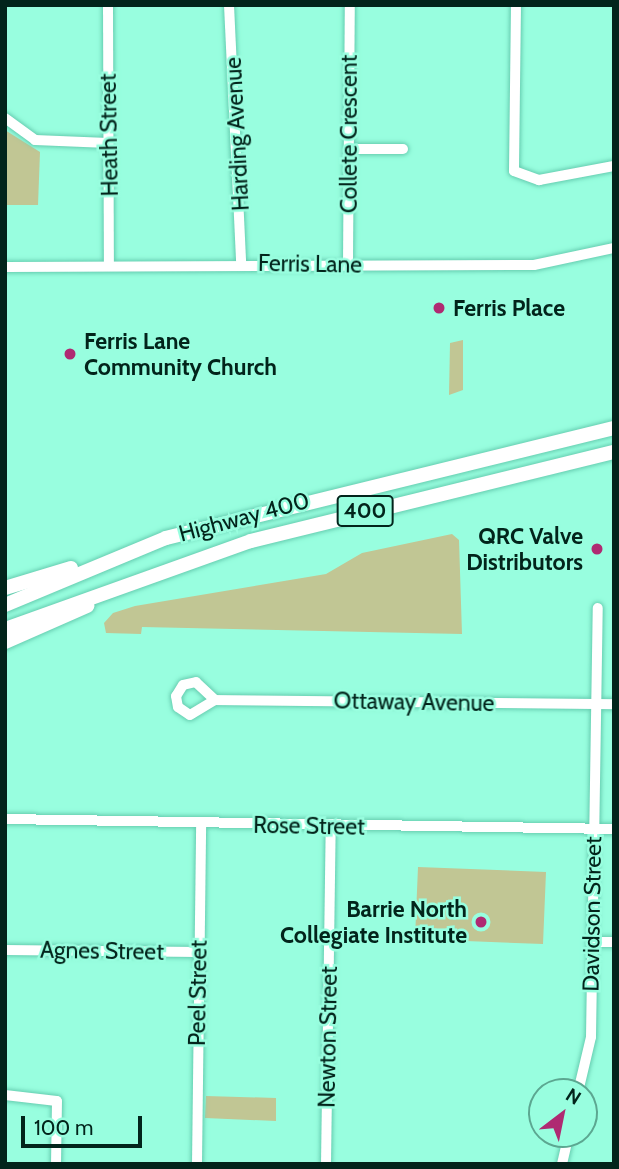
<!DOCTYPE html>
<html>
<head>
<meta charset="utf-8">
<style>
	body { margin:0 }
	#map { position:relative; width:619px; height:1169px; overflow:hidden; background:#98fedf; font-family:Cabin,sans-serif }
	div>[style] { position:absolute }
	.green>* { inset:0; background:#c1c694 }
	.roads { filter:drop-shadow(0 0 2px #66cdb0) drop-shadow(0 0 2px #66cdb0) }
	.minor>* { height:10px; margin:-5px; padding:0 5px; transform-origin:5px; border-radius:5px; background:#fff }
	.highway>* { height:14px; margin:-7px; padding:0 7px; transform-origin:7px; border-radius:7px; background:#fff }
	.dots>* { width:19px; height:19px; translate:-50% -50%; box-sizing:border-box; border:4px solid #98fedf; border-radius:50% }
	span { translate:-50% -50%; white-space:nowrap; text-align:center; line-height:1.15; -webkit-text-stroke:5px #98fedf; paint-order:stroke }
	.shield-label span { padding:2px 5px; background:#98fedf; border:2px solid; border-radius:5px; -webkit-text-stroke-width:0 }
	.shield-label { font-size:21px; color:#02241b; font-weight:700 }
	.street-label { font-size:23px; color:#02241b }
	.poi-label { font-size:23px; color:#02241b; font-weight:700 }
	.left { translate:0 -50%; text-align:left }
	.right { translate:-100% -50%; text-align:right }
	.frame { position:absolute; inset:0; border:7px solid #02241b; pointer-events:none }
	.north { position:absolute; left:528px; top:1078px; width:70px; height:70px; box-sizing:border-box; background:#98fedf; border:2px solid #5ca791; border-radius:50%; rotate:32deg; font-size:19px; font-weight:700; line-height:28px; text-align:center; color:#02241b }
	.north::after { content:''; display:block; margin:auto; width:24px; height:32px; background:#af2a72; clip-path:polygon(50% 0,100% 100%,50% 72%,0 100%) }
	.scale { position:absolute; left:21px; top:1116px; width:121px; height:32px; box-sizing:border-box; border:4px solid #02241b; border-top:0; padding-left:9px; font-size:21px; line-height:24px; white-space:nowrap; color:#02241b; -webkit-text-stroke:5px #98fedf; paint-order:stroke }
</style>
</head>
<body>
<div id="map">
	<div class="green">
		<div style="clip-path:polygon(5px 130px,40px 152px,38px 205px,5px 205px)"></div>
		<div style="clip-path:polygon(463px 340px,463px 390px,449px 395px,450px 343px)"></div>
		<div style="clip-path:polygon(452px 534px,459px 540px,462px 634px,142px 627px,141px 634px,106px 633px,104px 623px,113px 613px,135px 606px,326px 574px,362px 553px)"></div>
		<div style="clip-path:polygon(418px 867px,546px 872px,543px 944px,415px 939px)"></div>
		<div style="clip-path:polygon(206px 1096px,276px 1098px,276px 1121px,205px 1118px)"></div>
	</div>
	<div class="roads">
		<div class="minor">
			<div style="left:108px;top:5px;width:260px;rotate:89.8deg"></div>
			<div style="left:229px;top:5px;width:258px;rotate:87.3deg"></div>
			<div style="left:516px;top:5px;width:166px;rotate:90.7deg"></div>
			<div style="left:514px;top:171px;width:27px;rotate:20deg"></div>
			<div style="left:539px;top:180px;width:76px;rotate:-10.6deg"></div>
			<div style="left:5px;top:118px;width:37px;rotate:36deg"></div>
			<div style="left:35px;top:140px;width:73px;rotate:2.4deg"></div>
			<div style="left:350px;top:149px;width:53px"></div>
			<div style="left:348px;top:263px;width:258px;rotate:-89.6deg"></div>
			<div style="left:5px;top:267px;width:529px;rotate:-0.22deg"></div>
			<div style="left:534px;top:265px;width:82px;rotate:-12deg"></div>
			<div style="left:215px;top:700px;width:26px;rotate:-137deg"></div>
			<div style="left:196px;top:682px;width:13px;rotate:167deg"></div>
			<div style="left:183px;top:685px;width:13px;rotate:122deg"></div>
			<div style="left:176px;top:696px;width:11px;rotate:80deg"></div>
			<div style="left:178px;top:707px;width:14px;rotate:34deg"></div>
			<div style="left:190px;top:715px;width:29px;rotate:-31deg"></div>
			<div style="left:215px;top:700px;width:399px;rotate:0.6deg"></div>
			<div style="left:5px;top:819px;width:609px;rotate:0.94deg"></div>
			<div style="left:592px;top:942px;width:22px"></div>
			<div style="left:5px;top:950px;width:193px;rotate:0.6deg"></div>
			<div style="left:578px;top:1092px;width:57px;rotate:-76.7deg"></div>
			<div style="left:591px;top:1037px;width:429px;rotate:-89.1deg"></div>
			<div style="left:5px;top:1095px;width:52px;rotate:6.6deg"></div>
			<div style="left:57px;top:1101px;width:63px;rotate:90.9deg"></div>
			<div style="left:197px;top:1164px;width:341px;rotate:-89.3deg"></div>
			<div style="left:326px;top:1164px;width:338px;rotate:-89.2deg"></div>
			<div style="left:562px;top:1164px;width:31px;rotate:-77deg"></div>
		</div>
		<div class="highway">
			<div style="left:5px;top:588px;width:69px;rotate:-16.9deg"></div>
			<div style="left:5px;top:605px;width:174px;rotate:-22.6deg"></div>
			<div style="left:166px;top:538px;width:461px;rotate:-13.8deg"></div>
			<div style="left:5px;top:629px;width:261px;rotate:-19.7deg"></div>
			<div style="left:251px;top:541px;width:374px;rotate:-13.8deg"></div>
			<div style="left:5px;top:642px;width:90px;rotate:-23.7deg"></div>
		</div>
	</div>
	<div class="dots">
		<div style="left:439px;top:308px;background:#af2a72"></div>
		<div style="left:70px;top:354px;background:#af2a72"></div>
		<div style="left:597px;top:549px;background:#af2a72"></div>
		<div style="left:481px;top:922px;background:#af2a72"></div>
	</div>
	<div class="shield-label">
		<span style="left:365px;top:511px">400</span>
	</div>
	<div class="street-label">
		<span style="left:237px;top:134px;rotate:-93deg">Harding Avenue</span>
		<span style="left:349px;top:134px;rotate:-90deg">Collete Crescent</span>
		<span style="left:109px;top:135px;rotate:-91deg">Heath Street</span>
		<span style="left:310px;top:264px;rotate:1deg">Ferris Lane</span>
		<span style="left:244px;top:517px;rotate:-15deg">Highway 400</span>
		<span style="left:414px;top:702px;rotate:1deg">Ottaway Avenue</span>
		<span style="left:309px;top:826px;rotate:1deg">Rose Street</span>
		<span style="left:592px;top:914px;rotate:-89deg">Davidson Street</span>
		<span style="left:102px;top:951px;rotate:1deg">Agnes Street</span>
		<span style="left:198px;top:993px;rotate:-89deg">Peel Street</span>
		<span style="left:328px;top:1037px;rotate:-89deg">Newton Street</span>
	</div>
	<div class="poi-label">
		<span class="left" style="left:453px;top:308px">Ferris Place</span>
		<span class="left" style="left:84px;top:354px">Ferris Lane<br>Community Church</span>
		<span class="right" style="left:583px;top:549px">QRC Valve<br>Distributors</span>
		<span class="right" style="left:467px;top:922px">Barrie North<br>Collegiate Institute</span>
	</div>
	<div class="frame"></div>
	<div class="north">N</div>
	<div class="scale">100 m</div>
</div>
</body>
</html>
